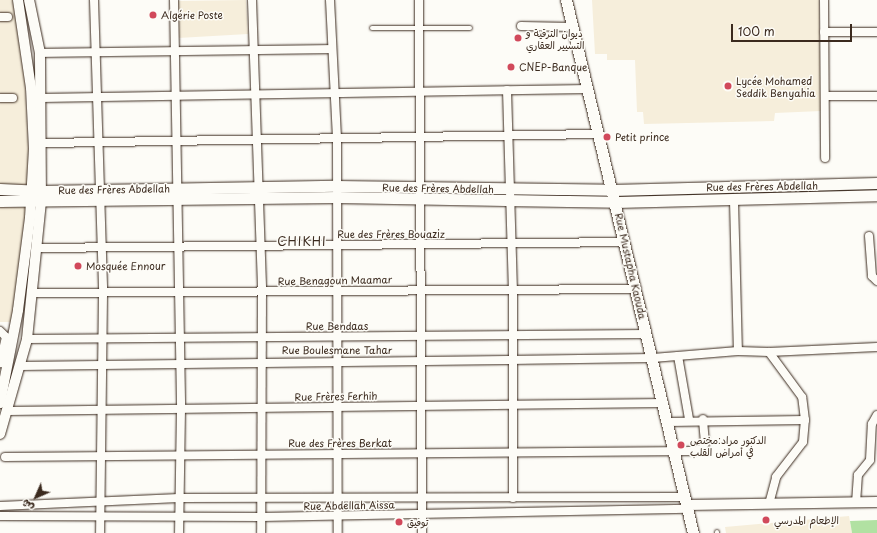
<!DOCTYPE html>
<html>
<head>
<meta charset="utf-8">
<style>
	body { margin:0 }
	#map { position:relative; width:877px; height:533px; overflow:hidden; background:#fdfcf7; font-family:"Playpen Sans","Playpen Sans Arabic",sans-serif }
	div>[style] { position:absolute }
	.built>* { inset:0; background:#f6eedb }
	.green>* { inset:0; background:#b1e1a2 }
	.roads { filter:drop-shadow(0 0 1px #3b2a1e) drop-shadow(0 0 1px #3b2a1e) }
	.service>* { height:4px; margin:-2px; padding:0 2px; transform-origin:2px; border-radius:2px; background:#fdfcf7 }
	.minor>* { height:8px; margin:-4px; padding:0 4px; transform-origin:4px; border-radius:4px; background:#fdfcf7 }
	.tertiary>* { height:10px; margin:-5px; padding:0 5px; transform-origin:5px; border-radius:5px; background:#fdfcf7 }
	.secondary>* { height:11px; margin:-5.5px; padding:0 5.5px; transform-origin:5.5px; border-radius:5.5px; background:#fdfcf7 }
	.dots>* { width:11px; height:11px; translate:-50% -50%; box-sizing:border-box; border:2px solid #fdfcf7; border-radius:50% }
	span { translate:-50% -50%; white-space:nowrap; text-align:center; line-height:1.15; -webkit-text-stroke:3px #fdfcf7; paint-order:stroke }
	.poi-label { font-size:10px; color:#3b2a1e }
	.left { translate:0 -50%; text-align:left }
	.street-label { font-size:10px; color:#3b2a1e }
	.quarter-label { font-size:12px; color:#3b2a1e; letter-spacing:1px }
	.north { position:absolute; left:16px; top:477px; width:40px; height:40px; -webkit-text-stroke:3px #fdfcf7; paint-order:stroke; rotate:225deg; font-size:11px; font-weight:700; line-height:16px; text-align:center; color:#3b2a1e }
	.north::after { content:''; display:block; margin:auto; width:14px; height:18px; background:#3b2a1e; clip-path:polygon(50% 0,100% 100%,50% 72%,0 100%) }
	.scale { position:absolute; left:731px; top:24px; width:121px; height:18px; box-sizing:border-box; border:2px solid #3b2a1e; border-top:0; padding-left:5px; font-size:12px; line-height:14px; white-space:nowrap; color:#3b2a1e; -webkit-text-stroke:3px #fdfcf7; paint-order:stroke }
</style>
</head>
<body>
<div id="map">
	<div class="built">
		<div style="clip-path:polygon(0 0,15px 0,24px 62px,30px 178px,12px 322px,0 322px)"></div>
		<div style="clip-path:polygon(246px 0,248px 34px,178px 38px,177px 1px)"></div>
		<div style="clip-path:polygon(592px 0,819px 0,821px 111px,775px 113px,774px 121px,644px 124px,643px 112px,637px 112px,635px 60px,607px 60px,607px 54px,595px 54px)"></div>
		<div style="clip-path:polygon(849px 516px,852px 533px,726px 533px,725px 527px)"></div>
	</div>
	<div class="green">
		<div style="clip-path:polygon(877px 520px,877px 533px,852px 533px,850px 521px)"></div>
	</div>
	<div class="roads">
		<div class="service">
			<div style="left:372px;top:28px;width:98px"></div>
			<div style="left:717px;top:532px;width:1px;rotate:90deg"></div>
		</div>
		<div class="minor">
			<div style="left:94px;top:0;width:294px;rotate:88.2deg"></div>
			<div style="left:103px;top:294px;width:239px;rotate:90.7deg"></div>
			<div style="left:174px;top:0;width:409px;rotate:89deg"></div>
			<div style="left:181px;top:409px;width:124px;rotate:90.9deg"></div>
			<div style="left:252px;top:0;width:291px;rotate:88deg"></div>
			<div style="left:262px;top:291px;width:242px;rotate:90.2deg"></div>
			<div style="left:330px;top:0;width:139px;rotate:87.1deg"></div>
			<div style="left:337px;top:139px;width:394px;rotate:89.9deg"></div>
			<div style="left:419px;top:0;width:533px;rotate:89.68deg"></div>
			<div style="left:824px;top:0;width:158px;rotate:89.6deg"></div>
			<div style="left:0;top:17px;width:8px"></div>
			<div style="left:521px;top:26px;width:51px;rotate:1.1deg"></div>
			<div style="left:824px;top:32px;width:53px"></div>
			<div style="left:40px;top:53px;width:291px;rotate:-0.8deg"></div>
			<div style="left:507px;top:90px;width:200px;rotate:88.3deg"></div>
			<div style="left:513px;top:290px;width:208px;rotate:90deg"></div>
			<div style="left:825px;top:96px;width:52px"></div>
			<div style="left:0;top:98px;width:13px"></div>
			<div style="left:41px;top:98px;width:548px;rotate:-0.94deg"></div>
			<div style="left:43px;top:143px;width:556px;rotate:-0.93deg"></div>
			<div style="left:734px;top:201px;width:150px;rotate:88.5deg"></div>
			<div style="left:869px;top:236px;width:40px;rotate:85.7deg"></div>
			<div style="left:872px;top:276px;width:7px;rotate:45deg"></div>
			<div style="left:37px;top:248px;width:588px;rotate:-0.58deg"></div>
			<div style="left:33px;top:293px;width:604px;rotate:-0.38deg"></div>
			<div style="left:0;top:331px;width:8px;rotate:45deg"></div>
			<div style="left:6px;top:337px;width:27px;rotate:103deg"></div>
			<div style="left:27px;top:339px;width:620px;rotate:-0.46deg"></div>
			<div style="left:678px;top:356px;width:64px;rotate:80.1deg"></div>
			<div style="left:20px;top:366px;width:633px;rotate:-0.72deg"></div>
			<div style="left:653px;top:358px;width:85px;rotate:-4.7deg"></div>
			<div style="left:738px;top:351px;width:31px;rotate:2deg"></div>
			<div style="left:769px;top:352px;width:108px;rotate:-2.7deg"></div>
			<div style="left:8px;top:411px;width:656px;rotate:-0.7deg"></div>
			<div style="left:669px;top:422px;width:136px;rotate:-0.8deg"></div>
			<div style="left:5px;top:457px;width:687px;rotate:-0.5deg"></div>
			<div style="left:692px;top:451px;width:10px;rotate:-11deg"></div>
			<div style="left:702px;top:449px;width:7px;rotate:-63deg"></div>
			<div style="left:705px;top:443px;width:24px;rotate:-95deg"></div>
			<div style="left:856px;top:503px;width:28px;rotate:-86deg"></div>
			<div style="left:858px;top:475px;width:19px;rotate:-51deg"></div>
			<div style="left:870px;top:460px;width:36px;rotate:-87deg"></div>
			<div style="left:872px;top:424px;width:10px;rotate:-61deg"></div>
			<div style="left:769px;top:504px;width:28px;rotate:-75deg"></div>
			<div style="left:776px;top:477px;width:44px;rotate:-52.4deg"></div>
			<div style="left:803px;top:442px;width:22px;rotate:-85deg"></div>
			<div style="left:805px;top:420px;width:23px;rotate:-97deg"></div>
			<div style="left:802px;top:397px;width:56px;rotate:-126.3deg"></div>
			<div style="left:0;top:506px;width:179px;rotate:-2.6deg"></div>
			<div style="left:179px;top:498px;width:507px;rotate:-0.11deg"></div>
			<div style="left:0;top:516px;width:262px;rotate:0.2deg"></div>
			<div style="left:262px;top:517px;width:426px;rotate:-1.1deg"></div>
		</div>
		<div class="tertiary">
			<div style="left:0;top:403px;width:95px;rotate:-79deg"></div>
			<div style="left:18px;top:310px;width:93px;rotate:-82.6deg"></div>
			<div style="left:30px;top:218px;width:69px;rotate:-86.7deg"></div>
			<div style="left:34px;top:149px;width:61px;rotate:-92.8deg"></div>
			<div style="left:31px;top:88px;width:89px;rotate:-98.4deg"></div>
			<div style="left:0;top:434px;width:99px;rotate:-74.1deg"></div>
			<div style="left:27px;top:339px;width:138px;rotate:-84.2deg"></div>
			<div style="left:41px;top:202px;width:149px;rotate:-90.4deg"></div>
			<div style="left:40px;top:53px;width:54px;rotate:-101.7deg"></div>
			<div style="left:688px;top:505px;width:189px;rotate:-0.9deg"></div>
		</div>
		<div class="secondary">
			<div style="left:566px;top:0;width:548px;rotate:76.6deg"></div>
			<div style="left:0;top:189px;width:42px;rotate:2.7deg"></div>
			<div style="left:42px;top:191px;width:294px;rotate:-1deg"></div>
			<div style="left:336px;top:186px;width:276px;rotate:0.8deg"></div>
			<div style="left:612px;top:190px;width:265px;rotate:-1.5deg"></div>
			<div style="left:0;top:201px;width:337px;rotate:-0.7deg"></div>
			<div style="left:337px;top:197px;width:279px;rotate:1deg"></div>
			<div style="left:616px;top:202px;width:261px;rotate:-1.5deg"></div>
		</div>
	</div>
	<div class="dots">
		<div style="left:153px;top:15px;background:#d1495b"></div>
		<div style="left:518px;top:38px;background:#d1495b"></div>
		<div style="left:511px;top:67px;background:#d1495b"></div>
		<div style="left:728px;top:86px;background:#d1495b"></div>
		<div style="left:607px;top:137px;background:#d1495b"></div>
		<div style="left:78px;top:266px;background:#d1495b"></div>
		<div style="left:681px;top:445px;background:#d1495b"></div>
		<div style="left:766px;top:520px;background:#d1495b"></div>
		<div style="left:399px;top:522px;background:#d1495b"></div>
	</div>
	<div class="poi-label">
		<span class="left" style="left:161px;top:15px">Algérie Poste</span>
		<span class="left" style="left:526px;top:38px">ديوان الترقية و<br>التسيير العقاري</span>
		<span class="left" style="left:519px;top:67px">CNEP-Banque</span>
		<span class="left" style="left:736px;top:86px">Lycée Mohamed<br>Seddik Benyahia</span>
		<span class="left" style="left:615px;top:137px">Petit prince</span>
		<span class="left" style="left:86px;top:266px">Mosquée Ennour</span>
		<span class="left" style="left:690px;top:445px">الدكتور مراد:مختص<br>في أمراض القلب</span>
		<span class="left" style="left:774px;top:520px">الإطعام المدرسي</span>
		<span class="left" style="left:407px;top:522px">توفيق</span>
	</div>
	<div class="street-label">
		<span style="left:762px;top:186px;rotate:-1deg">Rue des Frères Abdellah</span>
		<span style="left:438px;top:188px;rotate:1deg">Rue des Frères Abdellah</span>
		<span style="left:114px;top:189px;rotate:-1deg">Rue des Frères Abdellah</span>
		<span style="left:391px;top:234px">Rue des Frères Bouaziz</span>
		<span style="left:631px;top:266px;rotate:77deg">Rue Mustapha Kaouda</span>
		<span style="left:335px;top:280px;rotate:-1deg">Rue Benagoun Maamar</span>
		<span style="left:337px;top:326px">Rue Bendaas</span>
		<span style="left:337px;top:350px">Rue Boulesmane Tahar</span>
		<span style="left:336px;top:396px;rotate:-1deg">Rue Frères Ferhih</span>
		<span style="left:340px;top:443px">Rue des Frères Berkat</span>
		<span style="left:349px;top:505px;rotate:-1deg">Rue Abdellah Aissa</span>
	</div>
	<div class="quarter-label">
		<span style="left:302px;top:242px">CHIKHI</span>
	</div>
	<div class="north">ش</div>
	<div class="scale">100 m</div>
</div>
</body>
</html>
